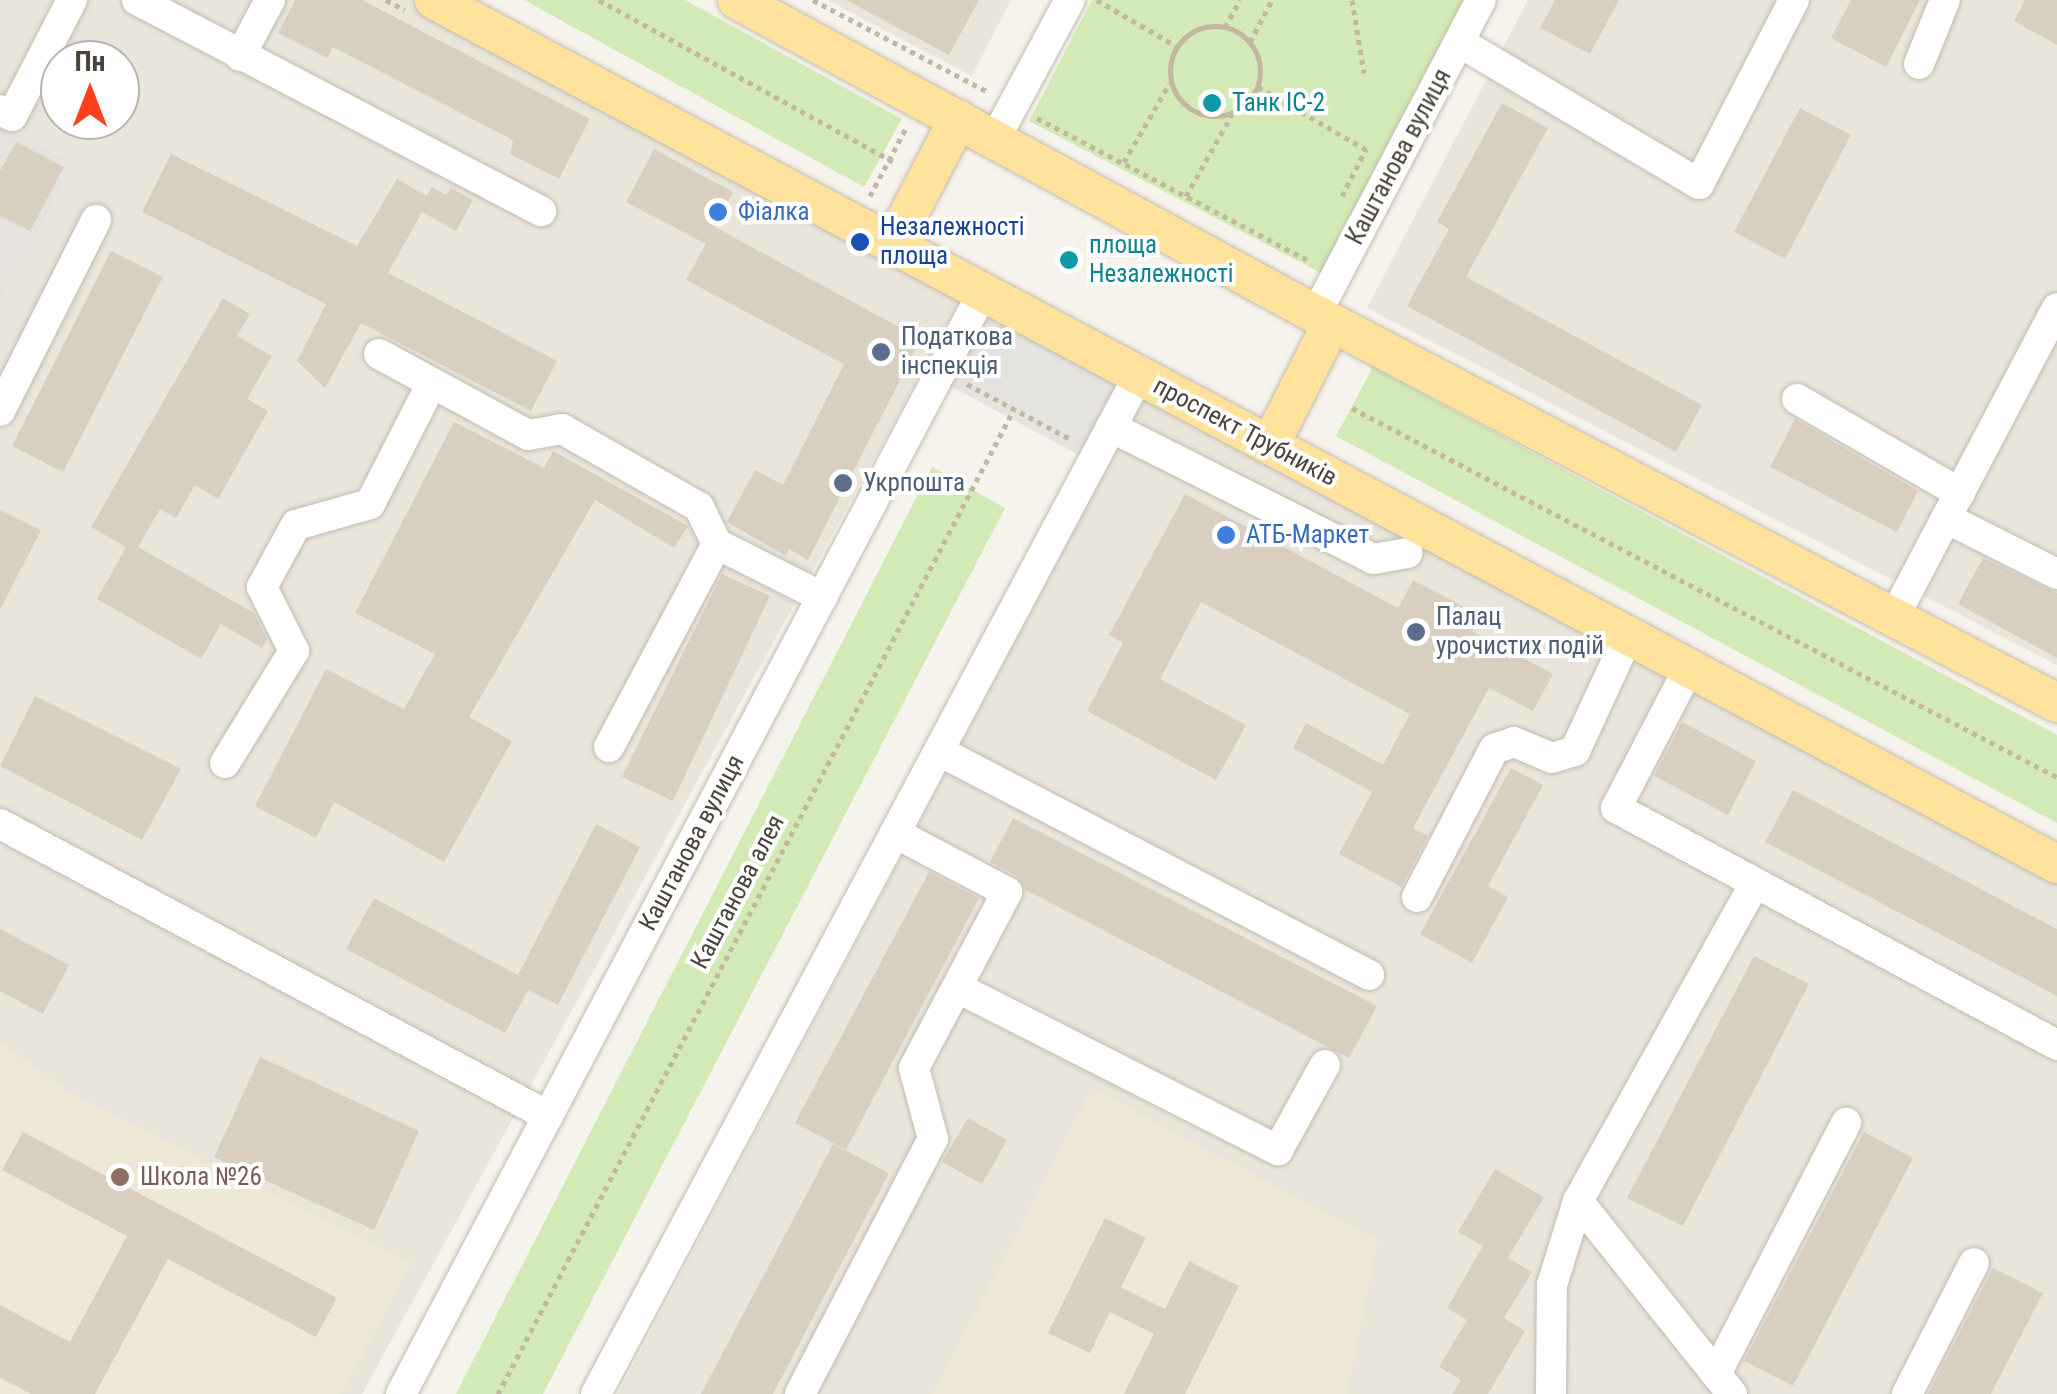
<!DOCTYPE html>
<html>
<head>
<meta charset="utf-8">
<style>
	body { margin:0 }
	#map { position:relative; width:2057px; height:1394px; overflow:hidden; background:#f6f3ec; font-family:"Roboto Condensed",sans-serif }
	div>[style] { position:absolute }
	.residential>* { inset:0; background:#eae5da }
	.industrial>* { inset:0; background:#e6e2dd }
	.education>* { inset:0; background:#efe8d6 }
	.green>* { inset:0; background:#d2eab5 }
	.parking>* { inset:0; background:#e5e3e0 }
	.building>* { inset:0; background:#d8cfc1 }
	.path>* { height:5px; margin-top:-2.5px; transform-origin:0; background:repeating-linear-gradient(90deg,#c4b79f 0 5px,transparent 0 10px) }
	.path>.ring { margin:-2.5px; padding:0; box-sizing:content-box; background:none; border:5px solid #c4b79f; border-radius:50% }
	.roads { filter:drop-shadow(0 0 2px #c2bbae) drop-shadow(0 0 2px #c2bbae) }
	.minor>* { height:30px; margin:-15px; padding:0 15px; transform-origin:15px; border-radius:15px; background:#fff }
	.major>* { height:38px; margin:-19px; padding:0 19px; transform-origin:19px; border-radius:19px; background:#ffe39c }
	.dots>* { width:28px; height:28px; translate:-50% -50%; box-sizing:border-box; border:5px solid #fff; border-radius:50% }
	span { translate:-50% -50%; white-space:nowrap; text-align:center; line-height:1.15; -webkit-text-stroke:8px #fff; paint-order:stroke }
	.culture-label { font-size:25px; color:#0d838f }
	.left { translate:0 -50%; text-align:left }
	.street-label { font-size:25px; color:#4b4439 }
	.shop-label { font-size:25px; color:#366cbe }
	.transit-label { font-size:25px; color:#164399 }
	.service-label { font-size:25px; color:#4e5e75 }
	.education-label { font-size:25px; color:#785e54 }
	.north { position:absolute; left:40px; top:40px; width:100px; height:100px; box-sizing:border-box; background:#fff; border:2px solid #b7b4b0; border-radius:50%; rotate:0deg; font-size:28px; font-weight:700; line-height:40px; text-align:center; color:#4b4439 }
	.north::after { content:''; display:block; margin:auto; width:35px; height:45px; background:#fc3f1d; clip-path:polygon(50% 0,100% 100%,50% 72%,0 100%) }
</style>
</head>
<body>
<div id="map">
	<div class="residential">
		<div style="clip-path:polygon(evenodd,0 0,418px 0,964px 294px,362px 1394px,0 1394px,0 0,60px 60px,120px 60px,120px 120px,60px 120px,60px 60px)"></div>
		<div style="clip-path:polygon(827px 0,1011px 0,972px 76px)"></div>
		<div style="clip-path:polygon(1528px 0,2057px 0,2057px 665px,1367px 308px)"></div>
		<div style="clip-path:polygon(1144px 397px,2057px 875px,2057px 1394px,618px 1394px)"></div>
	</div>
	<div class="industrial">
		<div style="clip-path:polygon(0 124px,74px 164px,0 300px)"></div>
	</div>
	<div class="education">
		<div style="clip-path:polygon(0 1041px,70px 1093px,411px 1262px,342px 1394px,0 1394px)"></div>
		<div style="clip-path:polygon(1092px 1088px,1378px 1241px,1347px 1394px,933px 1394px)"></div>
	</div>
	<div class="green">
		<div style="clip-path:polygon(524px 0,685px 0,902px 119px,864px 187px)"></div>
		<div style="clip-path:polygon(1092px 0,1466px 0,1323px 274px,1029px 121px)"></div>
		<div style="clip-path:polygon(1373px 367px,2057px 735px,2057px 823px,1336px 436px)"></div>
		<div style="clip-path:polygon(932px 467px,1005px 508px,543px 1394px,456px 1394px)"></div>
	</div>
	<div class="parking">
		<div style="clip-path:polygon(983px 294px,1138px 377px,1092px 462px,937px 379px)"></div>
	</div>
	<div class="building">
		<div style="clip-path:polygon(295px 0,362px 0,590px 119px,559px 179px,510px 154px,513px 140px,333px 47px,327px 58px,278px 33px)"></div>
		<div style="clip-path:polygon(846px 0,979px 0,949px 55px)"></div>
		<div style="clip-path:polygon(1555px 0,1619px 0,1590px 54px,1540px 28px)"></div>
		<div style="clip-path:polygon(1851px 0,1920px 0,1886px 67px,1831px 38px)"></div>
		<div style="clip-path:polygon(2025px 0,2057px 0,2057px 45px,2014px 21px)"></div>
		<div style="clip-path:polygon(1502px 103px,1548px 128px,1466px 277px,1702px 405px,1676px 452px,1407px 306px,1449px 229px,1437px 222px)"></div>
		<div style="clip-path:polygon(1800px 108px,1851px 135px,1785px 259px,1734px 232px)"></div>
		<div style="clip-path:polygon(16px 142px,64px 167px,30px 231px,0 216px,0 171px)"></div>
		<div style="clip-path:polygon(654px 149px,733px 192px,706px 244px,626px 202px)"></div>
		<div style="clip-path:polygon(171px 154px,357px 246px,397px 179px,427px 196px,432px 187px,446px 195px,451px 188px,473px 200px,456px 231px,422px 212px,388px 273px,557px 361px,531px 411px,361px 323px,325px 388px,297px 361px,326px 304px,142px 212px)"></div>
		<div style="clip-path:polygon(715px 227px,921px 339px,808px 560px,789px 549px,786px 556px,727px 522px,755px 470px,783px 485px,844px 364px,686px 280px)"></div>
		<div style="clip-path:polygon(111px 251px,163px 277px,63px 472px,12px 446px)"></div>
		<div style="clip-path:polygon(223px 298px,250px 314px,237px 336px,272px 356px,247px 399px,268px 411px,218px 499px,195px 485px,176px 518px,160px 509px,138px 547px,254px 613px,267px 639px,262px 648px,221px 624px,201px 659px,97px 599px,126px 547px,91px 527px)"></div>
		<div style="clip-path:polygon(1795px 419px,1918px 491px,1897px 532px,1770px 467px)"></div>
		<div style="clip-path:polygon(454px 422px,544px 468px,553px 451px,688px 526px,674px 548px,595px 500px,469px 717px,512px 741px,444px 862px,334px 802px,316px 838px,255px 806px,326px 669px,404px 709px,435px 654px,355px 613px)"></div>
		<div style="clip-path:polygon(1185px 494px,1398px 608px,1413px 580px,1480px 615px,1472px 631px,1553px 674px,1533px 711px,1489px 688px,1413px 828px,1428px 836px,1401px 887px,1339px 854px,1372px 792px,1293px 748px,1306px 723px,1383px 765px,1410px 714px,1201px 602px,1160px 679px,1246px 725px,1216px 780px,1087px 711px,1123px 643px,1109px 635px)"></div>
		<div style="clip-path:polygon(0 510px,41px 530px,0 610px)"></div>
		<div style="clip-path:polygon(1983px 558px,2057px 593px,2057px 658px,1958px 604px)"></div>
		<div style="clip-path:polygon(722px 574px,770px 596px,673px 801px,622px 777px)"></div>
		<div style="clip-path:polygon(35px 696px,181px 769px,142px 840px,0 766px)"></div>
		<div style="clip-path:polygon(1682px 722px,1756px 761px,1728px 815px,1654px 776px)"></div>
		<div style="clip-path:polygon(1511px 768px,1543px 785px,1488px 886px,1508px 897px,1472px 963px,1420px 934px)"></div>
		<div style="clip-path:polygon(1793px 790px,2057px 929px,2057px 996px,1765px 842px)"></div>
		<div style="clip-path:polygon(1013px 818px,1377px 1006px,1349px 1058px,1026px 890px,1017px 876px,990px 862px)"></div>
		<div style="clip-path:polygon(596px 824px,640px 847px,558px 1005px,528px 990px,505px 1033px,346px 949px,374px 898px,518px 975px)"></div>
		<div style="clip-path:polygon(929px 872px,979px 898px,846px 1150px,795px 1123px)"></div>
		<div style="clip-path:polygon(0 929px,69px 965px,43px 1014px,0 991px)"></div>
		<div style="clip-path:polygon(1754px 956px,1809px 984px,1683px 1226px,1627px 1198px)"></div>
		<div style="clip-path:polygon(260px 1057px,419px 1131px,374px 1230px,214px 1157px)"></div>
		<div style="clip-path:polygon(968px 1118px,1007px 1140px,982px 1184px,942px 1162px)"></div>
		<div style="clip-path:polygon(23px 1132px,337px 1298px,316px 1337px,168px 1259px,95px 1394px,31px 1394px,0 1378px,0 1305px,70px 1342px,127px 1236px,2px 1170px)"></div>
		<div style="clip-path:polygon(1864px 1132px,1913px 1158px,1793px 1386px,1744px 1361px)"></div>
		<div style="clip-path:polygon(833px 1144px,889px 1173px,773px 1394px,701px 1394px)"></div>
		<div style="clip-path:polygon(1495px 1169px,1544px 1197px,1508px 1258px,1532px 1272px,1504px 1318px,1525px 1331px,1488px 1394px,1452px 1394px,1461px 1380px,1439px 1367px,1467px 1320px,1447px 1308px,1483px 1246px,1458px 1232px)"></div>
		<div style="clip-path:polygon(1105px 1218px,1146px 1238px,1121px 1287px,1165px 1309px,1189px 1261px,1239px 1286px,1185px 1394px,1124px 1394px,1154px 1334px,1110px 1312px,1090px 1353px,1048px 1333px)"></div>
		<div style="clip-path:polygon(1993px 1268px,2043px 1293px,1991px 1394px,1928px 1394px)"></div>
	</div>
	<div class="path">
		<div style="left:386px;top:0;width:21px;rotate:28deg"></div>
		<div style="left:599px;top:0;width:339px;rotate:28.8deg"></div>
		<div style="left:813px;top:0;width:198px;rotate:27.7deg"></div>
		<div style="left:1097px;top:0;width:91px;rotate:30.2deg"></div>
		<div style="left:1352px;top:0;width:74px;rotate:80.7deg"></div>
		<div class="ring" style="left:1170px;top:26px;width:85px;height:85px"></div>
		<div style="left:1225px;top:27px;width:31px;rotate:-61deg"></div>
		<div style="left:1250px;top:42px;width:47px;rotate:-62.4deg"></div>
		<div style="left:1258px;top:87px;width:129px;rotate:30.1deg"></div>
		<div style="left:1037px;top:118px;width:310px;rotate:27.7deg"></div>
		<div style="left:1124px;top:162px;width:91px;rotate:-59.8deg"></div>
		<div style="left:870px;top:196px;width:79px;rotate:-62.1deg"></div>
		<div style="left:1186px;top:196px;width:95px;rotate:-60.5deg"></div>
		<div style="left:1342px;top:196px;width:53px;rotate:-62.9deg"></div>
		<div style="left:967px;top:384px;width:119px;rotate:28.1deg"></div>
		<div style="left:1352px;top:408px;width:796px;rotate:27.63deg"></div>
		<div style="left:498px;top:1394px;width:1112px;rotate:-62.35deg"></div>
	</div>
	<div class="roads">
		<div class="minor">
			<div style="left:137px;top:0;width:456px;rotate:27.6deg"></div>
			<div style="left:1459px;top:42px;width:279px;rotate:30.6deg"></div>
			<div style="left:1699px;top:184px;width:207px;rotate:-62.7deg"></div>
			<div style="left:240px;top:56px;width:64px;rotate:-61.8deg"></div>
			<div style="left:1919px;top:64px;width:69px;rotate:-67.9deg"></div>
			<div style="left:0;top:110px;width:13px;rotate:27deg"></div>
			<div style="left:12px;top:116px;width:131px;rotate:-62.7deg"></div>
			<div style="left:995px;top:139px;width:158px;rotate:-61.7deg"></div>
			<div style="left:1316px;top:314px;width:355px;rotate:-62.3deg"></div>
			<div style="left:379px;top:354px;width:170px;rotate:28.5deg"></div>
			<div style="left:528px;top:435px;width:35px;rotate:-10deg"></div>
			<div style="left:562px;top:429px;width:158px;rotate:29.7deg"></div>
			<div style="left:699px;top:507px;width:41px;rotate:64.1deg"></div>
			<div style="left:717px;top:544px;width:118px;rotate:26.8deg"></div>
			<div style="left:1797px;top:399px;width:188px;rotate:30deg"></div>
			<div style="left:0;top:411px;width:214px;rotate:-63.3deg"></div>
			<div style="left:1111px;top:427px;width:294px;rotate:26.7deg"></div>
			<div style="left:1374px;top:559px;width:34px;rotate:-10deg"></div>
			<div style="left:1946px;top:518px;width:124px;rotate:26.8deg"></div>
			<div style="left:1894px;top:617px;width:349px;rotate:-62.2deg"></div>
			<div style="left:1689px;top:668px;width:158px;rotate:117.5deg"></div>
			<div style="left:1616px;top:808px;width:501px;rotate:28.25deg"></div>
			<div style="left:609px;top:747px;width:230px;rotate:-62deg"></div>
			<div style="left:939px;top:751px;width:485px;rotate:27.5deg"></div>
			<div style="left:225px;top:763px;width:132px;rotate:-58.4deg"></div>
			<div style="left:294px;top:651px;width:72px;rotate:-116.6deg"></div>
			<div style="left:262px;top:587px;width:71px;rotate:-61.3deg"></div>
			<div style="left:296px;top:525px;width:77px;rotate:-15.8deg"></div>
			<div style="left:370px;top:504px;width:136px;rotate:-62.9deg"></div>
			<div style="left:0;top:824px;width:621px;rotate:28.05deg"></div>
			<div style="left:1417px;top:897px;width:167px;rotate:-62.5deg"></div>
			<div style="left:1494px;top:749px;width:21px;rotate:-19deg"></div>
			<div style="left:1514px;top:742px;width:41px;rotate:22.8deg"></div>
			<div style="left:1552px;top:758px;width:24px;rotate:-17deg"></div>
			<div style="left:1575px;top:751px;width:129px;rotate:-65.2deg"></div>
			<div style="left:958px;top:988px;width:359px;rotate:26.9deg"></div>
			<div style="left:1278px;top:1150px;width:97px;rotate:-61.1deg"></div>
			<div style="left:1716px;top:1374px;width:283px;rotate:-62.6deg"></div>
			<div style="left:401px;top:1394px;width:1246px;rotate:-62.16deg"></div>
			<div style="left:596px;top:1394px;width:1155px;rotate:-61.95deg"></div>
			<div style="left:800px;top:1394px;width:288px;rotate:-62.5deg"></div>
			<div style="left:933px;top:1139px;width:73px;rotate:-105deg"></div>
			<div style="left:914px;top:1068px;width:199px;rotate:-62.1deg"></div>
			<div style="left:1007px;top:892px;width:127px;rotate:-152.2deg"></div>
			<div style="left:1551px;top:1394px;width:109px;rotate:-89.5deg"></div>
			<div style="left:1552px;top:1285px;width:88px;rotate:-72.8deg"></div>
			<div style="left:1732px;top:1394px;width:247px;rotate:-128.6deg"></div>
			<div style="left:1578px;top:1201px;width:364px;rotate:-60.9deg"></div>
			<div style="left:1907px;top:1394px;width:147px;rotate:-62.9deg"></div>
		</div>
		<div class="major">
			<div style="left:434px;top:0;width:1839px;rotate:28.03deg"></div>
			<div style="left:737px;top:0;width:677px;rotate:28.5deg"></div>
			<div style="left:1332px;top:323px;width:819px;rotate:27.66deg"></div>
			<div style="left:893px;top:244px;width:141px;rotate:-62.5deg"></div>
			<div style="left:1270px;top:445px;width:137px;rotate:-63.1deg"></div>
		</div>
	</div>
	<div class="dots">
		<div style="left:1212px;top:103px;background:#0f9aa8"></div>
		<div style="left:718px;top:212px;background:#3f7fe0"></div>
		<div style="left:860px;top:242px;background:#1a4fb4"></div>
		<div style="left:1069px;top:260px;background:#0f9aa8"></div>
		<div style="left:881px;top:352px;background:#5c6f8a"></div>
		<div style="left:843px;top:483px;background:#5c6f8a"></div>
		<div style="left:1226px;top:535px;background:#3f7fe0"></div>
		<div style="left:1416px;top:632px;background:#5c6f8a"></div>
		<div style="left:120px;top:1177px;background:#8d6e63"></div>
	</div>
	<div class="culture-label">
		<span class="left" style="left:1232px;top:103px">Танк ІС-2</span>
		<span class="left" style="left:1089px;top:260px">площа<br>Незалежності</span>
	</div>
	<div class="street-label">
		<span style="left:1399px;top:157px;rotate:-62deg">Каштанова вулиця</span>
		<span style="left:1245px;top:432px;rotate:28deg">проспект Трубників</span>
		<span style="left:692px;top:843px;rotate:-62deg">Каштанова вулиця</span>
		<span style="left:738px;top:892px;rotate:-62deg">Каштанова алея</span>
	</div>
	<div class="shop-label">
		<span class="left" style="left:738px;top:212px">Фіалка</span>
		<span class="left" style="left:1246px;top:535px">АТБ-Маркет</span>
	</div>
	<div class="transit-label">
		<span class="left" style="left:880px;top:242px">Незалежності<br>площа</span>
	</div>
	<div class="service-label">
		<span class="left" style="left:901px;top:352px">Податкова<br>інспекція</span>
		<span class="left" style="left:863px;top:483px">Укрпошта</span>
		<span class="left" style="left:1436px;top:632px">Палац<br>урочистих подій</span>
	</div>
	<div class="education-label">
		<span class="left" style="left:140px;top:1177px">Школа №26</span>
	</div>
	<div class="north">Пн</div>
</div>
</body>
</html>
